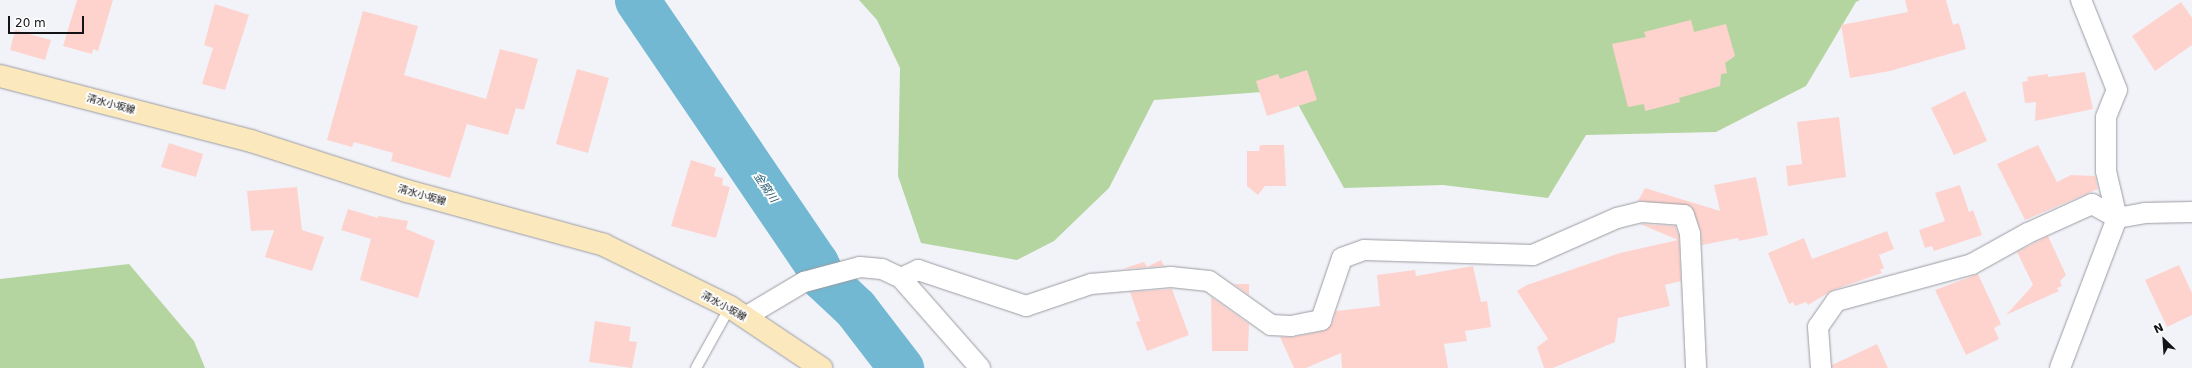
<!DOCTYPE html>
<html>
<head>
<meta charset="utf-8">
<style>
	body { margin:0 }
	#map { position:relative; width:2192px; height:368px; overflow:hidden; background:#f2f3f9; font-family:"DejaVu Sans","Noto Sans JP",sans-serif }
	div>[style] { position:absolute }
	.green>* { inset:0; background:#b5d5a0 }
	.river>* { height:45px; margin:-22.5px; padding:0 22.5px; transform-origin:22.5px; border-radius:22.5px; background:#72b8d3 }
	.building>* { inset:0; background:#fed3ce }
	.roads { filter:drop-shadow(0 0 1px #9b9ba1) drop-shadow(0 0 1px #9b9ba1) }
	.service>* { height:10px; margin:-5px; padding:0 5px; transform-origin:5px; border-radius:5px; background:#fff }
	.minor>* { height:20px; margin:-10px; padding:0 10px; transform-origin:10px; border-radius:10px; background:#fff }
	.secondary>* { height:22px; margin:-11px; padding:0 11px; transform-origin:11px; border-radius:11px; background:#fbe9bd }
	span { translate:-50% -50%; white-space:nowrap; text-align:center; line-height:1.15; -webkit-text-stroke:3.5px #fff; paint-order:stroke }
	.street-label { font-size:10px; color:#131315 }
	.water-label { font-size:11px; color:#225a6e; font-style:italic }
	.north { position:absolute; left:2144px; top:320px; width:40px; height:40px; -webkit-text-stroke:3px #fff; paint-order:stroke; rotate:335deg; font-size:11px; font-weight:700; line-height:16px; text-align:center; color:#131315 }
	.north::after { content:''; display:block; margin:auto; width:14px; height:18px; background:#131315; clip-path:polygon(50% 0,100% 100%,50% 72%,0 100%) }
	.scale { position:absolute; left:8px; top:16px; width:76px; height:18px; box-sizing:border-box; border:2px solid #131315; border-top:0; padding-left:5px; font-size:12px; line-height:14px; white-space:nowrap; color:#131315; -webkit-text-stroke:3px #fff; paint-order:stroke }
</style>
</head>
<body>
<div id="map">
	<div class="green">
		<div style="clip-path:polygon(859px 0,1860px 0,1856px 2px,1806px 86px,1716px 132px,1586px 135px,1548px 198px,1443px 185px,1344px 188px,1290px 90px,1154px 100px,1109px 188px,1054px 241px,1017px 260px,921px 243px,898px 176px,900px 68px,877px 20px)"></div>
		<div style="clip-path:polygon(129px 264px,194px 341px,205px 368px,0 368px,0 279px)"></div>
	</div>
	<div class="river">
		<div style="left:637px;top:0;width:318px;rotate:55.8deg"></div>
		<div style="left:816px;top:263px;width:17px;rotate:65deg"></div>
		<div style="left:823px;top:278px;width:44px;rotate:43.2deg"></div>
		<div style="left:855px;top:308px;width:76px;rotate:52.5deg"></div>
	</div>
	<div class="building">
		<div style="clip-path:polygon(77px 0,113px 0,98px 51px,93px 49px,92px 54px,63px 46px)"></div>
		<div style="clip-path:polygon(1905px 0,1946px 0,1953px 25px,1959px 23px,1966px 49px,1890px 71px,1850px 78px,1841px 25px,1908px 12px)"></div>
		<div style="clip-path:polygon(2181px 2px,2192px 18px,2192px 45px,2155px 71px,2132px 36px)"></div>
		<div style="clip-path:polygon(215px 4px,249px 15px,225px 90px,202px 84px,213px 48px,204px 45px)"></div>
		<div style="clip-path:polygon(363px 11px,418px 26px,404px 75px,486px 99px,500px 49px,538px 59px,524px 110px,516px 108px,508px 135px,467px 124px,450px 178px,391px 161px,393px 153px,354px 142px,352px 147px,327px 140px)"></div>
		<div style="clip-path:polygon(1691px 20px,1694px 32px,1726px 24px,1735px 56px,1725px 63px,1727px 73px,1721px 74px,1720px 86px,1679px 98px,1680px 102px,1645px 111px,1644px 104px,1628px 107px,1612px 44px,1646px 37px,1644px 32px)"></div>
		<div style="clip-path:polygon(15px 30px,51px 40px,45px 60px,10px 50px)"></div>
		<div style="clip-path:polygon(577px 69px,609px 78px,588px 153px,556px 144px)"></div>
		<div style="clip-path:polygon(1307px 70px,1317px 100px,1267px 116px,1256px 81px,1278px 74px,1280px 79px)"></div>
		<div style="clip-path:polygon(2085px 72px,2093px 109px,2035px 121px,2036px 102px,2025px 103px,2022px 82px,2028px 81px,2027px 77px,2048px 74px,2048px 77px)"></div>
		<div style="clip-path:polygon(1965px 91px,1987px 141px,1954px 155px,1931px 108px)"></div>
		<div style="clip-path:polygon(1839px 117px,1846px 177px,1788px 186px,1786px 166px,1802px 164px,1797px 122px)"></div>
		<div style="clip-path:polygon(169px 143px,203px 154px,196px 177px,161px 167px)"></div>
		<div style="clip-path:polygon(1260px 145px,1284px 145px,1286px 186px,1265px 186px,1258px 195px,1247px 186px,1247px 151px,1259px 151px)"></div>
		<div style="clip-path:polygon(2038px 145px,2057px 182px,2071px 175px,2095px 176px,2098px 189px,2025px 220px,1997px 164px)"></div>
		<div style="clip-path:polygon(691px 160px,716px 168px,714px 176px,723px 178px,722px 185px,730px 187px,716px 238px,671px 226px)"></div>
		<div style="clip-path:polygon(1756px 177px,1768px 235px,1739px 241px,1738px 238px,1702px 245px,1701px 231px,1691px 206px,1638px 201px,1645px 188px,1720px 211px,1714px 185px)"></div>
		<div style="clip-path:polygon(1960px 185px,1969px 212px,1973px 210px,1982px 235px,1934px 251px,1932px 246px,1925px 248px,1919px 230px,1945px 221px,1935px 193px)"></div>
		<div style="clip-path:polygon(297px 187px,302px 230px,324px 237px,312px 271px,265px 257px,274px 230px,251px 231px,247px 191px)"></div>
		<div style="clip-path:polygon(348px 209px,378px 218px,378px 216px,408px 221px,406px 229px,435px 241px,418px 298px,360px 280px,371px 239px,341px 230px)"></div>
		<div style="clip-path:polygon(1640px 224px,1675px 226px,1679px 236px,1681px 281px,1665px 285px,1670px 306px,1618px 318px,1615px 342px,1553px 368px,1544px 368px,1537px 347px,1548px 339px,1517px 291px,1527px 285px,1620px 253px,1678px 240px)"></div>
		<div style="clip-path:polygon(1887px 231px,1894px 249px,1879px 255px,1884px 268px,1880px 270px,1882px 273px,1833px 290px,1808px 305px,1806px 302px,1795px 306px,1793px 302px,1789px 304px,1768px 253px,1804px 238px,1812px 259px)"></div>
		<div style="clip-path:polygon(2048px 236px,2066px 275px,2060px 281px,2062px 286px,2057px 288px,2059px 291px,2006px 315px,2033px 285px,2017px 252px)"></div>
		<div style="clip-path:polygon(1161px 260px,1164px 266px,1122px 269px,1144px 262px,1147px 267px)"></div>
		<div style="clip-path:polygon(2179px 265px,2192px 293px,2192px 315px,2167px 327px,2145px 280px)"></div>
		<div style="clip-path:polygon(1473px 266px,1481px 302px,1487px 301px,1491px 327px,1465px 331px,1467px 341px,1444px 344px,1448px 368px,1342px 368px,1341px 353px,1306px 368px,1294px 368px,1280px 337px,1293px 337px,1324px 331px,1332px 324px,1336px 311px,1380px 306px,1377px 275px,1415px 270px,1416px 276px)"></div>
		<div style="clip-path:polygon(1978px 274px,2001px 324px,1994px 328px,1999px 339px,1966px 355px,1935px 290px)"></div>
		<div style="clip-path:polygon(1234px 284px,1249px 284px,1249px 295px)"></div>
		<div style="clip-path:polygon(1172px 289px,1189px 335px,1147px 351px,1136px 322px,1140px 321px,1130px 292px)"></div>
		<div style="clip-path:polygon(1211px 297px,1249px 324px,1248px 351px,1212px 351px)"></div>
		<div style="clip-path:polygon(595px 321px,631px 327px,629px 341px,637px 342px,632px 368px,589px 362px)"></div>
		<div style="clip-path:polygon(1877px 344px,1888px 368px,1832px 368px,1832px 365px)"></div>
	</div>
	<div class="roads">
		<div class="service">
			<div style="left:696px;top:368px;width:70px;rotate:-60.9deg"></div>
		</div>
		<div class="minor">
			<div style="left:901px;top:278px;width:19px;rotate:-25deg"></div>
			<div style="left:918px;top:270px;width:114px;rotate:18.4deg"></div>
			<div style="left:1026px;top:306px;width:69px;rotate:-18.7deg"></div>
			<div style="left:1091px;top:284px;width:80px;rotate:-5deg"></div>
			<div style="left:1171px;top:277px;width:38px;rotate:6deg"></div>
			<div style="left:1209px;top:281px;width:76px;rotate:35.4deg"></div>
			<div style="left:1271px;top:325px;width:20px;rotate:3deg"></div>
			<div style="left:1291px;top:326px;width:31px;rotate:-11deg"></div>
			<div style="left:1321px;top:320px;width:65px;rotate:-71.3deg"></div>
			<div style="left:1342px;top:258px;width:23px;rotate:-20deg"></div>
			<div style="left:1364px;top:250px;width:169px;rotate:1.7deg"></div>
			<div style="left:1533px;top:255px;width:92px;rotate:-23.8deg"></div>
			<div style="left:1617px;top:218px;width:25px;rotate:-14deg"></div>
			<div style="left:1641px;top:212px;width:43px;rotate:4deg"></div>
			<div style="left:1684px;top:215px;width:20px;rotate:72deg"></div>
			<div style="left:1690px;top:234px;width:134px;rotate:87.4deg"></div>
			<div style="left:745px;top:317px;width:69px;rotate:-30.7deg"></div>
			<div style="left:804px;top:282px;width:58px;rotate:-15deg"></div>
			<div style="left:860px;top:267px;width:22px;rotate:5deg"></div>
			<div style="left:882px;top:269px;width:21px;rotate:25deg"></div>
			<div style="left:901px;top:278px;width:120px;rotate:48.7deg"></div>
			<div style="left:1821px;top:368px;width:41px;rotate:-94.2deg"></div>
			<div style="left:1818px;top:327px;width:32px;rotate:-55deg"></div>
			<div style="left:1836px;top:301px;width:141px;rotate:-15.2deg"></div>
			<div style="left:1972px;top:264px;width:64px;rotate:-29deg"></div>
			<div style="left:2028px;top:233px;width:70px;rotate:-24.4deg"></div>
			<div style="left:2092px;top:204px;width:29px;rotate:29deg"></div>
			<div style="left:2117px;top:218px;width:28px;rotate:-10deg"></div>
			<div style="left:2145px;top:213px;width:47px;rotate:-1.2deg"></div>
			<div style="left:2060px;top:368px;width:160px;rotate:-69.2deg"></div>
			<div style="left:2117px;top:218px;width:48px;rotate:-103.2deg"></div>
			<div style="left:2106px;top:171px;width:54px;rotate:-90deg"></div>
			<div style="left:2106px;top:117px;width:29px;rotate:-68deg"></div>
			<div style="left:2117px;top:90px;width:97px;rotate:-111.8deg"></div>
		</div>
		<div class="secondary">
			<div style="left:0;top:76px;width:259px;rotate:14.5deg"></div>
			<div style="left:251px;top:141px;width:164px;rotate:17.8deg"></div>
			<div style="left:407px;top:191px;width:204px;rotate:15.3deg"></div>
			<div style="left:604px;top:245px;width:140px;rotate:26.2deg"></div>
			<div style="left:730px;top:307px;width:110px;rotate:33.8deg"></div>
		</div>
	</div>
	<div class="street-label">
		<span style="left:111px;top:104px;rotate:15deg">清水小坂線</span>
		<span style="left:422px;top:195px;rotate:16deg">清水小坂線</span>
		<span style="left:724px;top:306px;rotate:29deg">清水小坂線</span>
	</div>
	<div class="water-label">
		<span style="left:765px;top:188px;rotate:56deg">金腐川</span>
	</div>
	<div class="north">N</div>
	<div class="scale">20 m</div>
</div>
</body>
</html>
